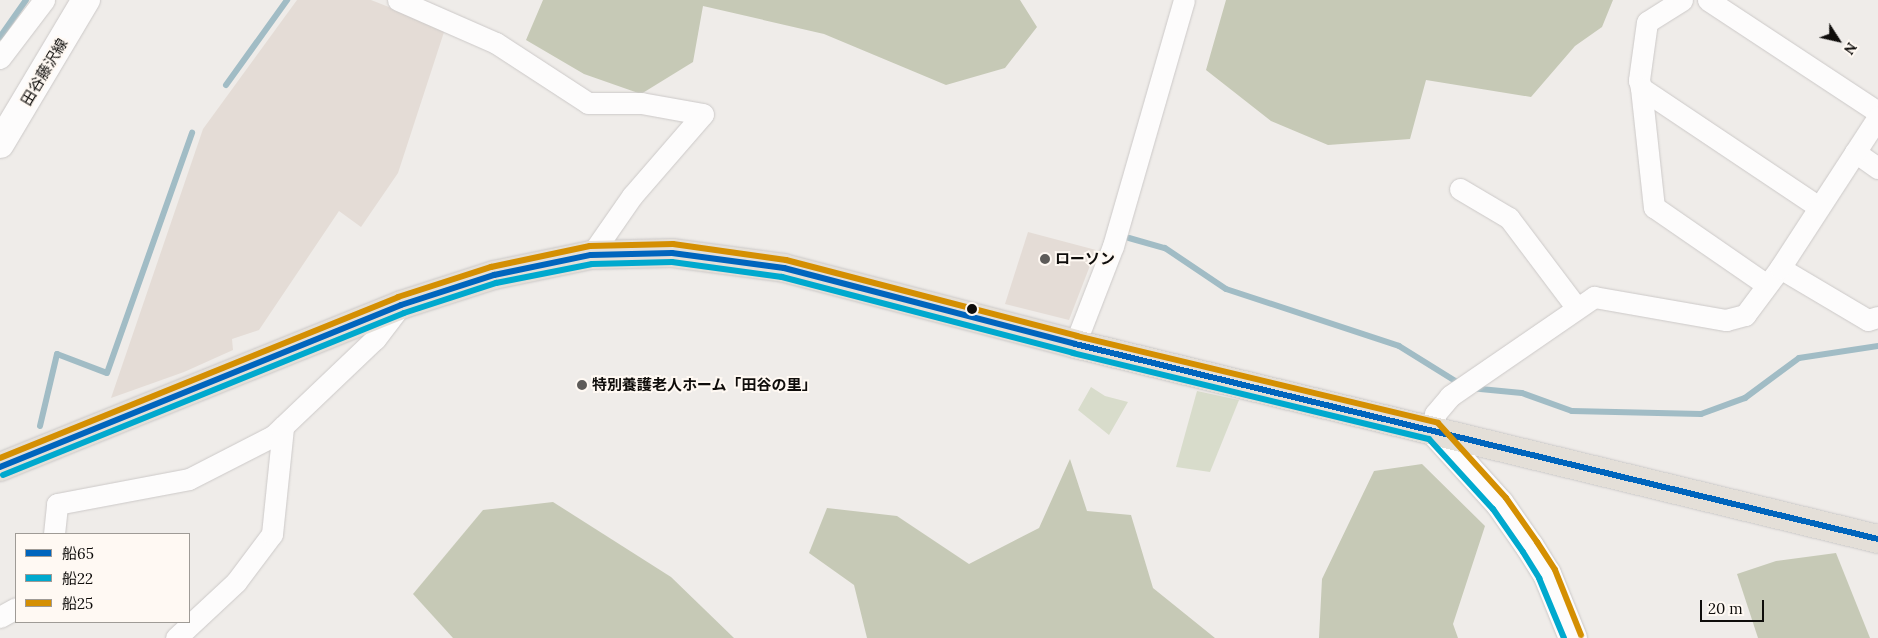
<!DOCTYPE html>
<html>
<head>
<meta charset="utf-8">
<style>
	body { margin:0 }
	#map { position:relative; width:1878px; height:638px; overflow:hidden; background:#efece9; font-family:Lora,"Noto Sans JP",serif }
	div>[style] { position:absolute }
	.built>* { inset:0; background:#e4dcd6 }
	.green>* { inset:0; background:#d8dccb }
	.forest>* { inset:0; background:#c6c9b6 }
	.stream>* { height:6px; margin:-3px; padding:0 3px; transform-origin:3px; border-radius:3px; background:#a1bcc5 }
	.roads { filter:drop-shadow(0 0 1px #ccc9c8) drop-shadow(0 0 1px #ccc9c8) }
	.street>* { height:21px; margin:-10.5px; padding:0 10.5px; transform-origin:10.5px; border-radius:10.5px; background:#fdfcfc }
	.secondary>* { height:28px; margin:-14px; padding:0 14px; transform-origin:14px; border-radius:14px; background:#fdfcfc }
	.primary>* { height:28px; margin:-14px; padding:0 14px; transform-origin:14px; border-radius:14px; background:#e4dfd8 }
	.bus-1>* { height:6px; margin:-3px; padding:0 3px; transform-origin:3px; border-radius:3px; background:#0065bd }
	.bus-2>* { height:6px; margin:-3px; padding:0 3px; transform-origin:3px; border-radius:3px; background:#00a9ce }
	.bus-3>* { height:6px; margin:-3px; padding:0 3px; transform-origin:3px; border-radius:3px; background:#d48f02 }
	.dots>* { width:14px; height:14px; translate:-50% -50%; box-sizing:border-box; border:2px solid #fff9f3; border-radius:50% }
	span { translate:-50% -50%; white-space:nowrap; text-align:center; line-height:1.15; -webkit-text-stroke:4px #fff9f3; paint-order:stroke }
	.street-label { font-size:15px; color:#0f0d0b }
	.poi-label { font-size:15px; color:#0f0d0b; font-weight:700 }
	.left { translate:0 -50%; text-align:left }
	.legend { position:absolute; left:15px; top:533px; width:175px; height:90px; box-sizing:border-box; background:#fff9f3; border:1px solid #9f9b96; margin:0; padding:6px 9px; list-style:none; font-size:15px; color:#0f0d0b }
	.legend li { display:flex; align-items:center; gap:10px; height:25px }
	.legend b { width:25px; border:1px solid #9f9b96 }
	.north { position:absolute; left:1813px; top:15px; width:50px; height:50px; -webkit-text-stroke:4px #fff9f3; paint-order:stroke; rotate:125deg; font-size:14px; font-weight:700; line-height:20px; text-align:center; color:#0f0d0b }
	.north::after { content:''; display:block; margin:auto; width:18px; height:22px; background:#0f0d0b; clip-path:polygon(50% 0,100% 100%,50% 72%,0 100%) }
	.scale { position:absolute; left:1700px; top:600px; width:64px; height:22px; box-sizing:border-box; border:2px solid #0f0d0b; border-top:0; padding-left:6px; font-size:15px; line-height:18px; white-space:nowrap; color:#0f0d0b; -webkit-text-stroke:4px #fff9f3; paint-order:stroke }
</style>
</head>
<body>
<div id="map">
	<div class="built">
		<div style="clip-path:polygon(297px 0,371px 0,445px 29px,398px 173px,361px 227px,339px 211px,259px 330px,232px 339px,233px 350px,184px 372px,111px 398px,203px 129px)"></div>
		<div style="clip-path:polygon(1028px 232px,1096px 250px,1069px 320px,1005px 304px)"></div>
	</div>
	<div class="green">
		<div style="clip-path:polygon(1091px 387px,1105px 396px,1128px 402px,1109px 435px,1078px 410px)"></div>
		<div style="clip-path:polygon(1197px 391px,1239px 400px,1210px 472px,1176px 467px)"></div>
	</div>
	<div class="forest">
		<div style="clip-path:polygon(543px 0,1020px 0,1037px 27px,1005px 68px,946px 85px,824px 34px,703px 6px,693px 62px,641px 94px,584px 74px,526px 40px)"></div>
		<div style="clip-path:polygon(1226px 0,1613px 0,1602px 27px,1575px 46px,1531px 97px,1426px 80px,1410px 139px,1328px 145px,1271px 121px,1206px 70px)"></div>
		<div style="clip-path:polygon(1070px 459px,1087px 511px,1131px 515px,1153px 588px,1215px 638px,867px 638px,854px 585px,809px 553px,827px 508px,897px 516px,969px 564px,1039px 528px)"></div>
		<div style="clip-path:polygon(1422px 464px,1485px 526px,1453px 624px,1458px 638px,1319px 638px,1322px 579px,1374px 471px)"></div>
		<div style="clip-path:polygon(553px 502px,671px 577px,734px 638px,453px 638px,413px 594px,483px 510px)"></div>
		<div style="clip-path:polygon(1836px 553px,1870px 638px,1758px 638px,1737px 574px,1776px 561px)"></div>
	</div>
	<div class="stream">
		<div style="left:0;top:37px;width:45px;rotate:-54.9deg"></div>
		<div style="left:226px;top:85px;width:105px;rotate:-54.3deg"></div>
		<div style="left:1129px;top:238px;width:37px;rotate:16deg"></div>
		<div style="left:1165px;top:248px;width:73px;rotate:33.9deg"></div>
		<div style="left:1226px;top:289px;width:182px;rotate:18.2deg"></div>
		<div style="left:1399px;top:346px;width:72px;rotate:31.9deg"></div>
		<div style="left:1470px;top:388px;width:52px;rotate:5.5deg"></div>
		<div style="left:1522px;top:393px;width:53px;rotate:19.8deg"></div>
		<div style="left:1572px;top:411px;width:129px;rotate:1.3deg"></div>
		<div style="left:1701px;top:414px;width:47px;rotate:-20deg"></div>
		<div style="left:1745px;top:398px;width:67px;rotate:-36.5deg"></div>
		<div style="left:1799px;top:358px;width:80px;rotate:-8.6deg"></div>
		<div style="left:40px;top:426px;width:74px;rotate:-76.7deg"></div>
		<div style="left:57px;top:354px;width:53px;rotate:20.8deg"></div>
		<div style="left:107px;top:373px;width:255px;rotate:-70.5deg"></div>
	</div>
	<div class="roads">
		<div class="street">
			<div style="left:398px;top:0;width:107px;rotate:23.7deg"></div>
			<div style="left:496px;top:43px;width:110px;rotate:33.1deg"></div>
			<div style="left:588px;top:103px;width:53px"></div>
			<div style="left:641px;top:103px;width:63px;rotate:10.1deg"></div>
			<div style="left:1682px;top:0;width:41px;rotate:147.8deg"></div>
			<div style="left:1647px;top:22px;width:59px;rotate:97.9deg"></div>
			<div style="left:1639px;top:80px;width:8px;rotate:76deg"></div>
			<div style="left:1641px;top:88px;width:214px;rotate:33.8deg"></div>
			<div style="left:1708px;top:0;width:204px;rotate:33.4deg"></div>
			<div style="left:0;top:58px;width:73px;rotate:-52.8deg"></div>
			<div style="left:1641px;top:88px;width:120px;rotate:83.8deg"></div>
			<div style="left:1654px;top:207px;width:137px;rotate:34.6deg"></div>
			<div style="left:1855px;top:152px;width:28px;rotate:35deg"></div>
			<div style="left:1460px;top:189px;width:57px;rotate:30.6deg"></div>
			<div style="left:1509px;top:218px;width:111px;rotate:53deg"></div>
			<div style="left:591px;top:255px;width:72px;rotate:-55.2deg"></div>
			<div style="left:632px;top:196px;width:108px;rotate:-49.1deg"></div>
			<div style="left:1780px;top:268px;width:102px;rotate:30.6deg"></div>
			<div style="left:1868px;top:320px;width:10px;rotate:-17deg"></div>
			<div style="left:1075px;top:344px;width:105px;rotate:-68.8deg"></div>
			<div style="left:1113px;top:246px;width:256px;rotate:-73.9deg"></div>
			<div style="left:1434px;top:431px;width:17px;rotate:-87deg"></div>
			<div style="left:1435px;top:414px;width:23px;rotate:-50deg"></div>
			<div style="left:1450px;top:396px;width:175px;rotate:-34.5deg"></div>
			<div style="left:1594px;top:297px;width:134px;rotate:9.9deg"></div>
			<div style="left:1726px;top:320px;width:20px;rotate:-15deg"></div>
			<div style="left:1745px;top:315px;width:59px;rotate:-53.3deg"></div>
			<div style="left:1780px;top:268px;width:180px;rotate:-57deg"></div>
			<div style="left:54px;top:534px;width:30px;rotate:-84deg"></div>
			<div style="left:57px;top:504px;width:134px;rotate:-10.7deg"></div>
			<div style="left:189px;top:479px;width:94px;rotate:-27.1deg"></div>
			<div style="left:273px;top:436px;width:141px;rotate:-43.6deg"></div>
			<div style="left:375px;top:339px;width:43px;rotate:-52.6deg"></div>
			<div style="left:0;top:617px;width:18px;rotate:-29deg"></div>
			<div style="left:176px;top:638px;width:82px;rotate:-43deg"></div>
			<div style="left:236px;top:582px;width:60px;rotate:-53.1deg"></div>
			<div style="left:272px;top:534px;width:108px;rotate:-84.1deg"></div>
		</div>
		<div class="secondary">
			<div style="left:0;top:144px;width:168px;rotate:-59.2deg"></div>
			<div style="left:1434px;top:431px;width:98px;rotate:47.9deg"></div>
			<div style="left:1500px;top:504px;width:52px;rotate:55.1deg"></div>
			<div style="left:1530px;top:547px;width:32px;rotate:58deg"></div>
			<div style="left:1547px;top:574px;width:69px;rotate:67.9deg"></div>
		</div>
		<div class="primary">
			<div style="left:0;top:467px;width:432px;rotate:-22deg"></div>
			<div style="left:401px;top:305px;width:98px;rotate:-17.9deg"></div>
			<div style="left:494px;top:275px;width:99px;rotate:-11.7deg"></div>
			<div style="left:591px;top:255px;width:81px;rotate:-1.4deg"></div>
			<div style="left:672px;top:253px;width:113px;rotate:7.6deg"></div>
			<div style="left:784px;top:268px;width:301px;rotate:14.6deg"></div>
			<div style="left:1075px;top:344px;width:826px;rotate:13.65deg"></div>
		</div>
	</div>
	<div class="bus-1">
		<div style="left:0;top:467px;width:432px;rotate:-22deg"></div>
		<div style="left:401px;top:305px;width:98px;rotate:-17.9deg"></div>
		<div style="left:494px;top:275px;width:99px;rotate:-11.7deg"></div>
		<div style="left:591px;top:255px;width:81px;rotate:-1.4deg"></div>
		<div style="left:672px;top:253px;width:113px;rotate:7.6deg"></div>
		<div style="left:784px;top:268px;width:301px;rotate:14.6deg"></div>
		<div style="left:1075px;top:344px;width:826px;rotate:13.65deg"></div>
	</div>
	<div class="bus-2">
		<div style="left:3px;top:475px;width:432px;rotate:-22deg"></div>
		<div style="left:404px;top:313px;width:97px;rotate:-18.1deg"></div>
		<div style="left:496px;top:283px;width:98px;rotate:-11.2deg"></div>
		<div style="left:592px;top:264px;width:80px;rotate:-1.4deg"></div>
		<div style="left:672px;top:262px;width:111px;rotate:7.8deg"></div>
		<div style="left:782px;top:277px;width:301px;rotate:14.6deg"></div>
		<div style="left:1073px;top:353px;width:366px;rotate:13.6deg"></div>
		<div style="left:1429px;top:439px;width:95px;rotate:47.6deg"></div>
		<div style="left:1493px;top:509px;width:52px;rotate:55.1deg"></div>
		<div style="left:1523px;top:552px;width:31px;rotate:58deg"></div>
		<div style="left:1539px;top:578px;width:65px;rotate:67.4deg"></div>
	</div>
	<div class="bus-3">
		<div style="left:0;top:458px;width:429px;rotate:-22deg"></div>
		<div style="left:398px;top:297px;width:98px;rotate:-17.9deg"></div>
		<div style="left:491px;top:267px;width:101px;rotate:-12deg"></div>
		<div style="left:590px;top:246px;width:83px;rotate:-1.4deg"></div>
		<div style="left:673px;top:244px;width:114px;rotate:8.1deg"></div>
		<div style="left:786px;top:260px;width:301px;rotate:14.6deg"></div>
		<div style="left:1077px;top:336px;width:371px;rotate:13.5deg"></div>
		<div style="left:1438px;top:423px;width:101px;rotate:47.8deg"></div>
		<div style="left:1506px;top:498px;width:54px;rotate:54.8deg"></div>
		<div style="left:1537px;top:542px;width:33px;rotate:57deg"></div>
		<div style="left:1555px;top:570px;width:70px;rotate:68.2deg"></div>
	</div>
	<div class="dots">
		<div style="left:1045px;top:259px;background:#5d5b59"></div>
		<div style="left:972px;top:309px;background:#0f0d0b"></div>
		<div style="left:582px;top:385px;background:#5d5b59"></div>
	</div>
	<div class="street-label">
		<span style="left:44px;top:72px;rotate:-59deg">田谷藤沢線</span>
	</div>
	<div class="poi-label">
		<span class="left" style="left:1055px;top:259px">ローソン</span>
		<span class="left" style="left:592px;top:385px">特別養護老人ホーム「田谷の里」</span>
	</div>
	<ul class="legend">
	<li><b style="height:6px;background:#0065bd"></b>船65</li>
	<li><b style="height:6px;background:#00a9ce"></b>船22</li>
	<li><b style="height:6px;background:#d48f02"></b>船25</li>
	</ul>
	<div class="north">N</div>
	<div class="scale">20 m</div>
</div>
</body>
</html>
